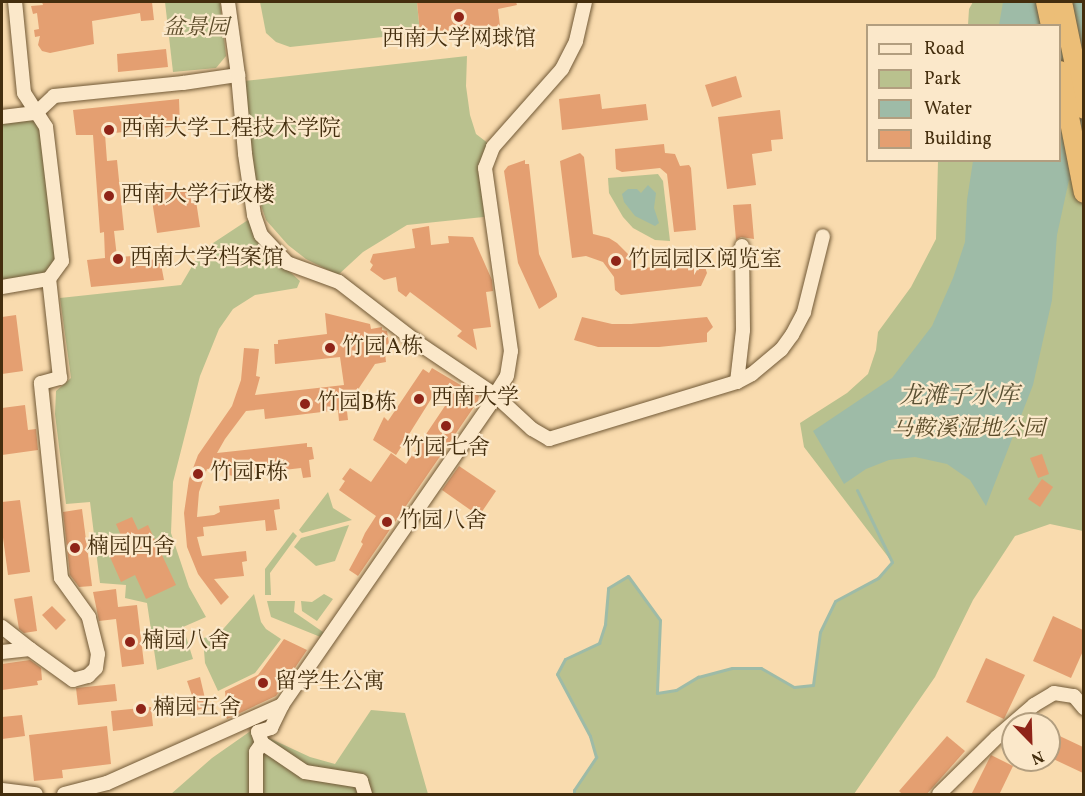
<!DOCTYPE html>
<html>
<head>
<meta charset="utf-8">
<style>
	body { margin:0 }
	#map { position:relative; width:1085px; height:796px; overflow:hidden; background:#f9dbae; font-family:Vollkorn,"Noto Serif SC",serif }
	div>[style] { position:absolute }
	.green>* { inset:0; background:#b9c18e }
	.water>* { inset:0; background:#9ebba7 }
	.stream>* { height:3px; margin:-1.5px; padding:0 1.5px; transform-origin:1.5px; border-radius:1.5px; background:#9ebba7 }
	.building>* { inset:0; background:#e49f71 }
	.roads { filter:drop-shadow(0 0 2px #715936) drop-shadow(0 0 2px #715936) }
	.minor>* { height:14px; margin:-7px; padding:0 7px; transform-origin:7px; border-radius:7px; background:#fbe8ca }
	.highway>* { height:20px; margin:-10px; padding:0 10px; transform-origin:10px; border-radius:10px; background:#ecbe77 }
	.dots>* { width:16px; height:16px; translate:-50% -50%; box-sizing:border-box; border:3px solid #fbe8ca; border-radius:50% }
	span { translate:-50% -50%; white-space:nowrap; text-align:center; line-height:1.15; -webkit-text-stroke:4.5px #fbe8ca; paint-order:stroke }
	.park-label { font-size:22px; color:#5b4b28; font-style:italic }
	.poi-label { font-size:22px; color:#442e0e }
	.left { translate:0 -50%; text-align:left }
	.water-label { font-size:24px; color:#5a5134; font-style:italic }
	.frame { position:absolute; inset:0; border:3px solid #442e0e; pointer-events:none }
	.legend { position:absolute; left:866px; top:24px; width:195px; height:138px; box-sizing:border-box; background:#fbe8ca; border:2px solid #b29e7f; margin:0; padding:8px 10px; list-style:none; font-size:18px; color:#442e0e }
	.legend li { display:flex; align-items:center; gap:12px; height:30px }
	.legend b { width:30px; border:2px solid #b29e7f }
	.north { position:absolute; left:1001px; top:712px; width:60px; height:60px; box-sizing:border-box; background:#fbe8ca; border:2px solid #b29e7f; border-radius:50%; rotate:157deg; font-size:16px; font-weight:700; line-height:24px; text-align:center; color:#442e0e }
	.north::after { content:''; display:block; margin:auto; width:21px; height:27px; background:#8f2418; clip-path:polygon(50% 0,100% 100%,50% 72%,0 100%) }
</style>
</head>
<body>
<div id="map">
	<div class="green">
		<div style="clip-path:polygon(165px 2px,220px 2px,226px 56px,216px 68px,173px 72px)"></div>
		<div style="clip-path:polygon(260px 2px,417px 2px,420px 33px,290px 47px,276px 42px,266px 33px)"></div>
		<div style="clip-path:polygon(973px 2px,1083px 2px,1083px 531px,1050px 524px,1015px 536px,973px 600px,935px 677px,854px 794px,574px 794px,574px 790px,596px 757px,590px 736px,557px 674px,565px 659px,599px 643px,605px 624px,608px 588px,628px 576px,660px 620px,657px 693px,676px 690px,698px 677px,732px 668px,761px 668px,794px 687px,813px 685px,820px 632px,835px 601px,878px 578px,892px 562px,804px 447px,800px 423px,847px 393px,868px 374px,876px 350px,878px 332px,911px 287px,936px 239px,938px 161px,1060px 160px,1060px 26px,968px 25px,969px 9px)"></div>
		<div style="clip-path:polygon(467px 56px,466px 86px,470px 115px,476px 134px,493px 147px,487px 153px,493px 216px,407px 225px,363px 252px,338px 275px,306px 259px,288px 245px,266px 220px,257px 193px,244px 81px)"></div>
		<div style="clip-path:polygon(2px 117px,35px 119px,44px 131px,58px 261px,41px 282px,2px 287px)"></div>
		<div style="clip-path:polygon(658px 174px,663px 181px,670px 241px,655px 240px,633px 228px,623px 217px,609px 193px,608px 178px)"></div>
		<div style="clip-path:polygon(248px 220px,262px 247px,300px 281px,297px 288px,255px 295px,233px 309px,219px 329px,200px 376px,173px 482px,171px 533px,189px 587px,206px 617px,183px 627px,193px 659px,157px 670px,147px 603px,125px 598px,126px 585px,100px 583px,90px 502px,66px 504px,55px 414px,56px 391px,71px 378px,60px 298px,181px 285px,201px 251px)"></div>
		<div style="clip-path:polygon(328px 492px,333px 508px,352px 520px,302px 533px,299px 530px)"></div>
		<div style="clip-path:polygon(349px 525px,335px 561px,316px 566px,294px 547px,301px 538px)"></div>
		<div style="clip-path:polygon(293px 532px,297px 536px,270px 573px,271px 595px,265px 595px,265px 569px)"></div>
		<div style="clip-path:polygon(254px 594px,261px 622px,266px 629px,281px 639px,255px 673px,218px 691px,205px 663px,203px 638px,217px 636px)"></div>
		<div style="clip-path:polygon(324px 594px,333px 599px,317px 621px,302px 611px,301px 601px,312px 602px)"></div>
		<div style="clip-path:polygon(267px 601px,295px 601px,294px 612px,326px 634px,323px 638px,271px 617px)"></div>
		<div style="clip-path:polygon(371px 710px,405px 713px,428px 794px,171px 794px,212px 758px,252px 730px,310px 757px,335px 764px)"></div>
	</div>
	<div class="water">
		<div style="clip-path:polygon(1003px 2px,1083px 2px,1083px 179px,1069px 180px,1057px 235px,1052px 300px,1033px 385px,986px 506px,970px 480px,947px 464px,915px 457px,889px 460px,866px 469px,844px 484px,813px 431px,892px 378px,932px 326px,953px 278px,965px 242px,967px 200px,973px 161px,1060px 160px,1060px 26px,999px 25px)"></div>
		<div style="clip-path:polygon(648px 185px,656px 193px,654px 208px,659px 223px,655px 226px,635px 216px,624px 202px,622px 194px,628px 189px,637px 189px,641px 193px)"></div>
	</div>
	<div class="stream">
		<div style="left:574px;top:794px;width:4px;rotate:-90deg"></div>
		<div style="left:574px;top:790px;width:40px;rotate:-56deg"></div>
		<div style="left:596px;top:757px;width:22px;rotate:-106deg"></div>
		<div style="left:590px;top:736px;width:70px;rotate:-118deg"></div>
		<div style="left:557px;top:674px;width:17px;rotate:-62deg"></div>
		<div style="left:565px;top:659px;width:38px;rotate:-25deg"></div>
		<div style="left:599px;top:643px;width:20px;rotate:-72deg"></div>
		<div style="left:605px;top:624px;width:36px;rotate:-85deg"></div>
		<div style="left:608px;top:588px;width:23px;rotate:-31deg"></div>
		<div style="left:628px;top:576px;width:54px;rotate:54deg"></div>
		<div style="left:660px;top:620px;width:73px;rotate:92.4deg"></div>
		<div style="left:657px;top:693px;width:19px;rotate:-9deg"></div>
		<div style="left:676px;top:690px;width:26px;rotate:-31deg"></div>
		<div style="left:698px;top:677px;width:35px;rotate:-15deg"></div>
		<div style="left:732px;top:668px;width:29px"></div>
		<div style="left:761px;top:668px;width:38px;rotate:30deg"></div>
		<div style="left:794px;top:687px;width:19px;rotate:-6deg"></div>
		<div style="left:813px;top:685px;width:53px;rotate:-82.5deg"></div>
		<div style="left:820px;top:632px;width:34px;rotate:-64deg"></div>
		<div style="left:835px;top:601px;width:49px;rotate:-28.1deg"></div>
		<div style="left:878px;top:578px;width:21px;rotate:-49deg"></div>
		<div style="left:892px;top:562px;width:80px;rotate:-115.9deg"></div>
	</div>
	<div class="building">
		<div style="clip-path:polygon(42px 2px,152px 2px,154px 20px,141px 21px,140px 13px,92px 21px,94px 44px,50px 53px,42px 51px,38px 45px,40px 36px,35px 37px,34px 30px,39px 29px,37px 13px,33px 14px,31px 6px,43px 5px)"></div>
		<div style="clip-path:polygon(417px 2px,516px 2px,517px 5px,498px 9px,500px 26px,420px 33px)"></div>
		<div style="clip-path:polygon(166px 49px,168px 67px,118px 72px,117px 54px)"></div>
		<div style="clip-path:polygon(736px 76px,742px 97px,712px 107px,705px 85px)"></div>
		<div style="clip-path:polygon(600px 94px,602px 109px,646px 104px,648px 120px,562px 130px,559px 99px)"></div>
		<div style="clip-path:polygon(179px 99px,180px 126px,105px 134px,107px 161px,117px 160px,124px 230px,114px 231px,117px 257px,133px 256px,134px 261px,160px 259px,164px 280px,91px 287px,87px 260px,105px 258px,104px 232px,100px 233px,93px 135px,76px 135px,73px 110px)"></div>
		<div style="clip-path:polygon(780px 110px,783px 139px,771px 140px,772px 151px,752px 154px,756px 185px,727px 189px,718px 117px)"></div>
		<div style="clip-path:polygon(664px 144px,665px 153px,675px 154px,680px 166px,689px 165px,691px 168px,696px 230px,674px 232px,667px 174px,660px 168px,622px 172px,616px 169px,615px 149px)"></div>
		<div style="clip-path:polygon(580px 153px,584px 157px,593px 234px,609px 238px,617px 243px,629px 255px,636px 269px,703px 261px,707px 273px,701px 286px,621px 295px,615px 290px,614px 277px,603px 262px,586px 256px,572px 258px,560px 161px)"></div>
		<div style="clip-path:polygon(525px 160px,525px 164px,529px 164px,539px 254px,557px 294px,557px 297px,539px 309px,518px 263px,504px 171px,508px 166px)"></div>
		<div style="clip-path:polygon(194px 188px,200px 227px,157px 233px,151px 194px)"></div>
		<div style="clip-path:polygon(751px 204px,754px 239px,741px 237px,736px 240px,733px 205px)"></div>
		<div style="clip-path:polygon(429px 226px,431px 245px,449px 243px,448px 236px,473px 237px,492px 280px,493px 291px,486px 292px,491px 327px,473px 329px,477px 350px,457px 336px,462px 331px,410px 292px,406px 297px,398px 291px,396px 277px,384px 280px,370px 270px,373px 265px,370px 262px,373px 254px,415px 248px,412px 229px)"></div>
		<div style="clip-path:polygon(325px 313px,370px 324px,371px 329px,382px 327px,382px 330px,387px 331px,389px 344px,384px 345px,386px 362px,375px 364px,353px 397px,353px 401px,346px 402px,348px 420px,339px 421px,338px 410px,265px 419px,264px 409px,246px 411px,225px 439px,217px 453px,307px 443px,307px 447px,312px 447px,314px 459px,309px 460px,311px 477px,303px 478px,301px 468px,233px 476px,228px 475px,227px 467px,207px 469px,199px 492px,197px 517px,214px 515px,220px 512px,219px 506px,279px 499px,280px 509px,274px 510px,277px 530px,266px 531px,265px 520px,203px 527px,204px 536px,197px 537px,202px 556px,246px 551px,247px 561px,242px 562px,244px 576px,214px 579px,229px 597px,221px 605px,198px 574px,187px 547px,184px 513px,189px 479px,198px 455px,232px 406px,241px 380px,244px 348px,259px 349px,256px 376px,260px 377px,255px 395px,344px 385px,340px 357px,275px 364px,274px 344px,278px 344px,278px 340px,327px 334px)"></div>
		<div style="clip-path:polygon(16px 315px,23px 371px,2px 374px,2px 317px)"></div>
		<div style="clip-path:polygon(582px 317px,612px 324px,631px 324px,707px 317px,713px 327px,707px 333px,707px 342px,659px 347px,598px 347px,574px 340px)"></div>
		<div style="clip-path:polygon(432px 368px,479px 396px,478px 401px,358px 576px,349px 570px,363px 544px,361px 542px,365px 533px,376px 516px,339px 490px,345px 481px,342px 479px,350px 468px,371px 482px,391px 453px,406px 464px,451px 397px,438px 388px,396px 455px,373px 440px,384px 417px,388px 421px,423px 369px,429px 373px)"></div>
		<div style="clip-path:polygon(25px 405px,28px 430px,36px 429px,38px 450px,2px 455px,2px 408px)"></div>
		<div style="clip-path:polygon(1042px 454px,1049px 474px,1038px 478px,1030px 458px)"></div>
		<div style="clip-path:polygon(459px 466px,496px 491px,479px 516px,442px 490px)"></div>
		<div style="clip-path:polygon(1042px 479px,1053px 487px,1040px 507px,1028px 499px)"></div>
		<div style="clip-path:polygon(20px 500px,30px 572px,8px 575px,2px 530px,2px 502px)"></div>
		<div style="clip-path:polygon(82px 509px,92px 586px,79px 587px,70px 575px,63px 512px)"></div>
		<div style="clip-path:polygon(132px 517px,138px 530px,148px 525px,176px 585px,146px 599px,135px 575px,121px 582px,106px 548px,123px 540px,116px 524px)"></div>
		<div style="clip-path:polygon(116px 589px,118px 607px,137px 605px,144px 664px,122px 667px,116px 619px,99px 621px,93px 592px)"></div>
		<div style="clip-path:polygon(32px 596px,37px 631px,24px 633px,19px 629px,14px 599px)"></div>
		<div style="clip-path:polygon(52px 606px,66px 620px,56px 630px,42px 615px)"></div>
		<div style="clip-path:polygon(1053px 616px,1083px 630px,1083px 651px,1071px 678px,1033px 661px)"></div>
		<div style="clip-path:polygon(284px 639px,307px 650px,276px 696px,227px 719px,221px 705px,226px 703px,225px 691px,258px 675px)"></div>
		<div style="clip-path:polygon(986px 658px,1025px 675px,1004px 719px,966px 702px)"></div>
		<div style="clip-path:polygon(30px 660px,41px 668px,42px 680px,37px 681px,38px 685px,2px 690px,2px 664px)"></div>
		<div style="clip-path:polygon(200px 677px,207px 707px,197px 710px,187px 681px)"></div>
		<div style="clip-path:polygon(115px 684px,117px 701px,78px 705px,76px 688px)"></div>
		<div style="clip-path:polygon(151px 707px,153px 726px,113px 731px,111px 711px)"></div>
		<div style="clip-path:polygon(22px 715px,25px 736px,2px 739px,2px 717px)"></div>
		<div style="clip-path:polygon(107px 726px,111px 764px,62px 770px,63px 778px,34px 781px,29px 735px)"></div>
		<div style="clip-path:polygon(1049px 731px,1083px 747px,1083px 773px,1049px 757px)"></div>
		<div style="clip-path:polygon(947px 736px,965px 751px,926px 795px,903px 795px,899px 791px)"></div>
		<div style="clip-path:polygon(991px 755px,1013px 766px,999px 795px,971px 795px)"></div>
	</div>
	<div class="roads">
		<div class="minor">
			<div style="left:238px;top:75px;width:79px;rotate:84.9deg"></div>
			<div style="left:245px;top:154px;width:62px;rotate:81.6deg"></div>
			<div style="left:254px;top:215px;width:21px;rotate:71deg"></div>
			<div style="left:261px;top:235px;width:38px;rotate:47deg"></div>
			<div style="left:287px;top:263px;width:55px;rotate:20.1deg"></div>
			<div style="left:339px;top:282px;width:100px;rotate:37.7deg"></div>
			<div style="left:418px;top:343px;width:93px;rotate:34deg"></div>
			<div style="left:495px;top:395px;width:22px;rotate:-58deg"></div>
			<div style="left:507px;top:376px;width:25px;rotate:-81deg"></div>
			<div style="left:511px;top:351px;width:185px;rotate:-98.1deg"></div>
			<div style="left:485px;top:168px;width:22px;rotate:-69deg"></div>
			<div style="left:493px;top:147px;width:104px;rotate:-48.5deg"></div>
			<div style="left:562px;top:69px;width:31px;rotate:-63deg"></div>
			<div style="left:576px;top:41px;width:40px;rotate:-77deg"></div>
			<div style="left:2px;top:117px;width:34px;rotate:-7deg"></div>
			<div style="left:36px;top:113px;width:25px;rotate:-43deg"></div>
			<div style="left:54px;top:96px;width:130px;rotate:-5.8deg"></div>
			<div style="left:183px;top:83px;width:56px;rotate:-8.3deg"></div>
			<div style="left:238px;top:75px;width:74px;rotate:-97.8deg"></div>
			<div style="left:2px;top:287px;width:48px;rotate:-9.7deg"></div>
			<div style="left:49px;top:279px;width:22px;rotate:-54deg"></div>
			<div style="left:62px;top:261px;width:135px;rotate:-96.8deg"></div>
			<div style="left:46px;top:127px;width:40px;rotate:-122.9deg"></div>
			<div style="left:24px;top:93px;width:91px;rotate:-95.6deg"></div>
			<div style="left:737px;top:382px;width:52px;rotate:-83.4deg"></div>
			<div style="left:743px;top:330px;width:84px;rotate:-90.7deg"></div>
			<div style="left:495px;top:395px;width:50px;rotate:42.6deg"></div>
			<div style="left:532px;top:429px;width:20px;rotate:30deg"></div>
			<div style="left:549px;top:439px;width:196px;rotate:-16.9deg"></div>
			<div style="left:737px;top:382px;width:17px;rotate:-28deg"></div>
			<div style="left:752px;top:374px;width:38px;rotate:-40deg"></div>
			<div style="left:781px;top:350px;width:19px;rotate:-54deg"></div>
			<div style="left:792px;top:335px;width:26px;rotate:-62deg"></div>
			<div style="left:804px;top:312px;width:78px;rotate:-76deg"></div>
			<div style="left:2px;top:627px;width:36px;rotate:38deg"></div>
			<div style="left:2px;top:652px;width:28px;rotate:-6deg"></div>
			<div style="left:30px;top:649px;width:53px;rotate:35.8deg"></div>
			<div style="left:73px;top:680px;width:16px;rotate:-15deg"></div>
			<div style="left:88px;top:676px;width:11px;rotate:-45deg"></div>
			<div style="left:96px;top:668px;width:14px;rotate:-82deg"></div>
			<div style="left:98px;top:654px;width:38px;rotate:-104deg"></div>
			<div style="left:89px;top:617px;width:48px;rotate:-125.7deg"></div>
			<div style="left:61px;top:578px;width:196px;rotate:-95.9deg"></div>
			<div style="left:41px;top:383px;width:20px;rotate:-15deg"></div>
			<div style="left:60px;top:378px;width:100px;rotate:-96.3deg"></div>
			<div style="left:262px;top:743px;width:52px;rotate:34deg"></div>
			<div style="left:305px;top:772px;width:57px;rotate:9.1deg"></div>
			<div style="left:361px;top:781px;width:14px;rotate:73deg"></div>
			<div style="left:2px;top:790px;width:34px;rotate:7deg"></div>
			<div style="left:64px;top:794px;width:44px;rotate:-14.3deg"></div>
			<div style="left:107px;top:783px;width:192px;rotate:-24deg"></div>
			<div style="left:282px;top:705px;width:376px;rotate:-55.3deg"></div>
			<div style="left:256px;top:794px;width:42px;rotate:-90deg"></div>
			<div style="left:256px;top:752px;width:11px;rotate:-56deg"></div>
			<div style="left:262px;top:743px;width:12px;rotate:-110deg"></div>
			<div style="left:258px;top:732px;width:14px;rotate:-17deg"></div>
			<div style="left:271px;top:728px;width:25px;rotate:-64deg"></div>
			<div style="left:939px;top:794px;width:81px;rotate:-44.5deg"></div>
			<div style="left:997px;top:737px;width:49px;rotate:-40.9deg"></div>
			<div style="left:1034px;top:705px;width:23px;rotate:-31deg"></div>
			<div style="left:1054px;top:693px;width:20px;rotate:9deg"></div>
			<div style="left:1074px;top:696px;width:16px;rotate:50deg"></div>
		</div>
		<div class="highway">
			<div style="left:1046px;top:2px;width:25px;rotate:78deg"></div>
			<div style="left:1062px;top:2px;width:109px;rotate:78.4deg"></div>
			<div style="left:1060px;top:71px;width:124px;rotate:78.9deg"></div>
		</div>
	</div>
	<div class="dots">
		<div style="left:459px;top:17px;background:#8f2418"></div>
		<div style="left:109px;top:130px;background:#8f2418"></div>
		<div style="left:109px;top:196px;background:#8f2418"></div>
		<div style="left:118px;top:259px;background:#8f2418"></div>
		<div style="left:616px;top:261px;background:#8f2418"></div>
		<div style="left:330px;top:348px;background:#8f2418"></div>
		<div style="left:419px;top:399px;background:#8f2418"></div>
		<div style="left:305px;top:404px;background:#8f2418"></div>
		<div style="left:446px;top:426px;background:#8f2418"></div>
		<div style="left:198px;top:474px;background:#8f2418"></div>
		<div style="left:387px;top:522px;background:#8f2418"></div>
		<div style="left:75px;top:548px;background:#8f2418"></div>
		<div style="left:130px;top:642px;background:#8f2418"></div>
		<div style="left:263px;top:683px;background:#8f2418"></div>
		<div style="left:141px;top:709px;background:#8f2418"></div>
	</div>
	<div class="park-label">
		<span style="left:196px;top:29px">盆景园</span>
		<span style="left:968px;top:430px">马鞍溪湿地公园</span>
	</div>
	<div class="poi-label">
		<span style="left:459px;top:40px">西南大学网球馆</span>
		<span class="left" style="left:121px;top:130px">西南大学工程技术学院</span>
		<span class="left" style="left:121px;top:196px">西南大学行政楼</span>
		<span class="left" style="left:130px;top:259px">西南大学档案馆</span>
		<span class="left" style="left:628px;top:261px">竹园园区阅览室</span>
		<span class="left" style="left:342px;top:348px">竹园A栋</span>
		<span class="left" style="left:431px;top:399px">西南大学</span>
		<span class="left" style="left:317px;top:404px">竹园B栋</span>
		<span style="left:446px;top:449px">竹园七舍</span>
		<span class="left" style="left:210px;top:474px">竹园F栋</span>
		<span class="left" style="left:399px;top:522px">竹园八舍</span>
		<span class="left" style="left:87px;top:548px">楠园四舍</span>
		<span class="left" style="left:142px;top:642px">楠园八舍</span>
		<span class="left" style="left:275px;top:683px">留学生公寓</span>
		<span class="left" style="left:153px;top:709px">楠园五舍</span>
	</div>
	<div class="water-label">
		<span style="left:959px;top:398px">龙滩子水库</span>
	</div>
	<div class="frame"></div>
	<ul class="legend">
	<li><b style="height:8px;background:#fbe8ca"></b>Road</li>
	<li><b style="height:16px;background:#b9c18e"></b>Park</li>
	<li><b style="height:16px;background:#9ebba7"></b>Water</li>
	<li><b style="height:16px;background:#e49f71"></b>Building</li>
	</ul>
	<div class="north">N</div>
</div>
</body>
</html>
